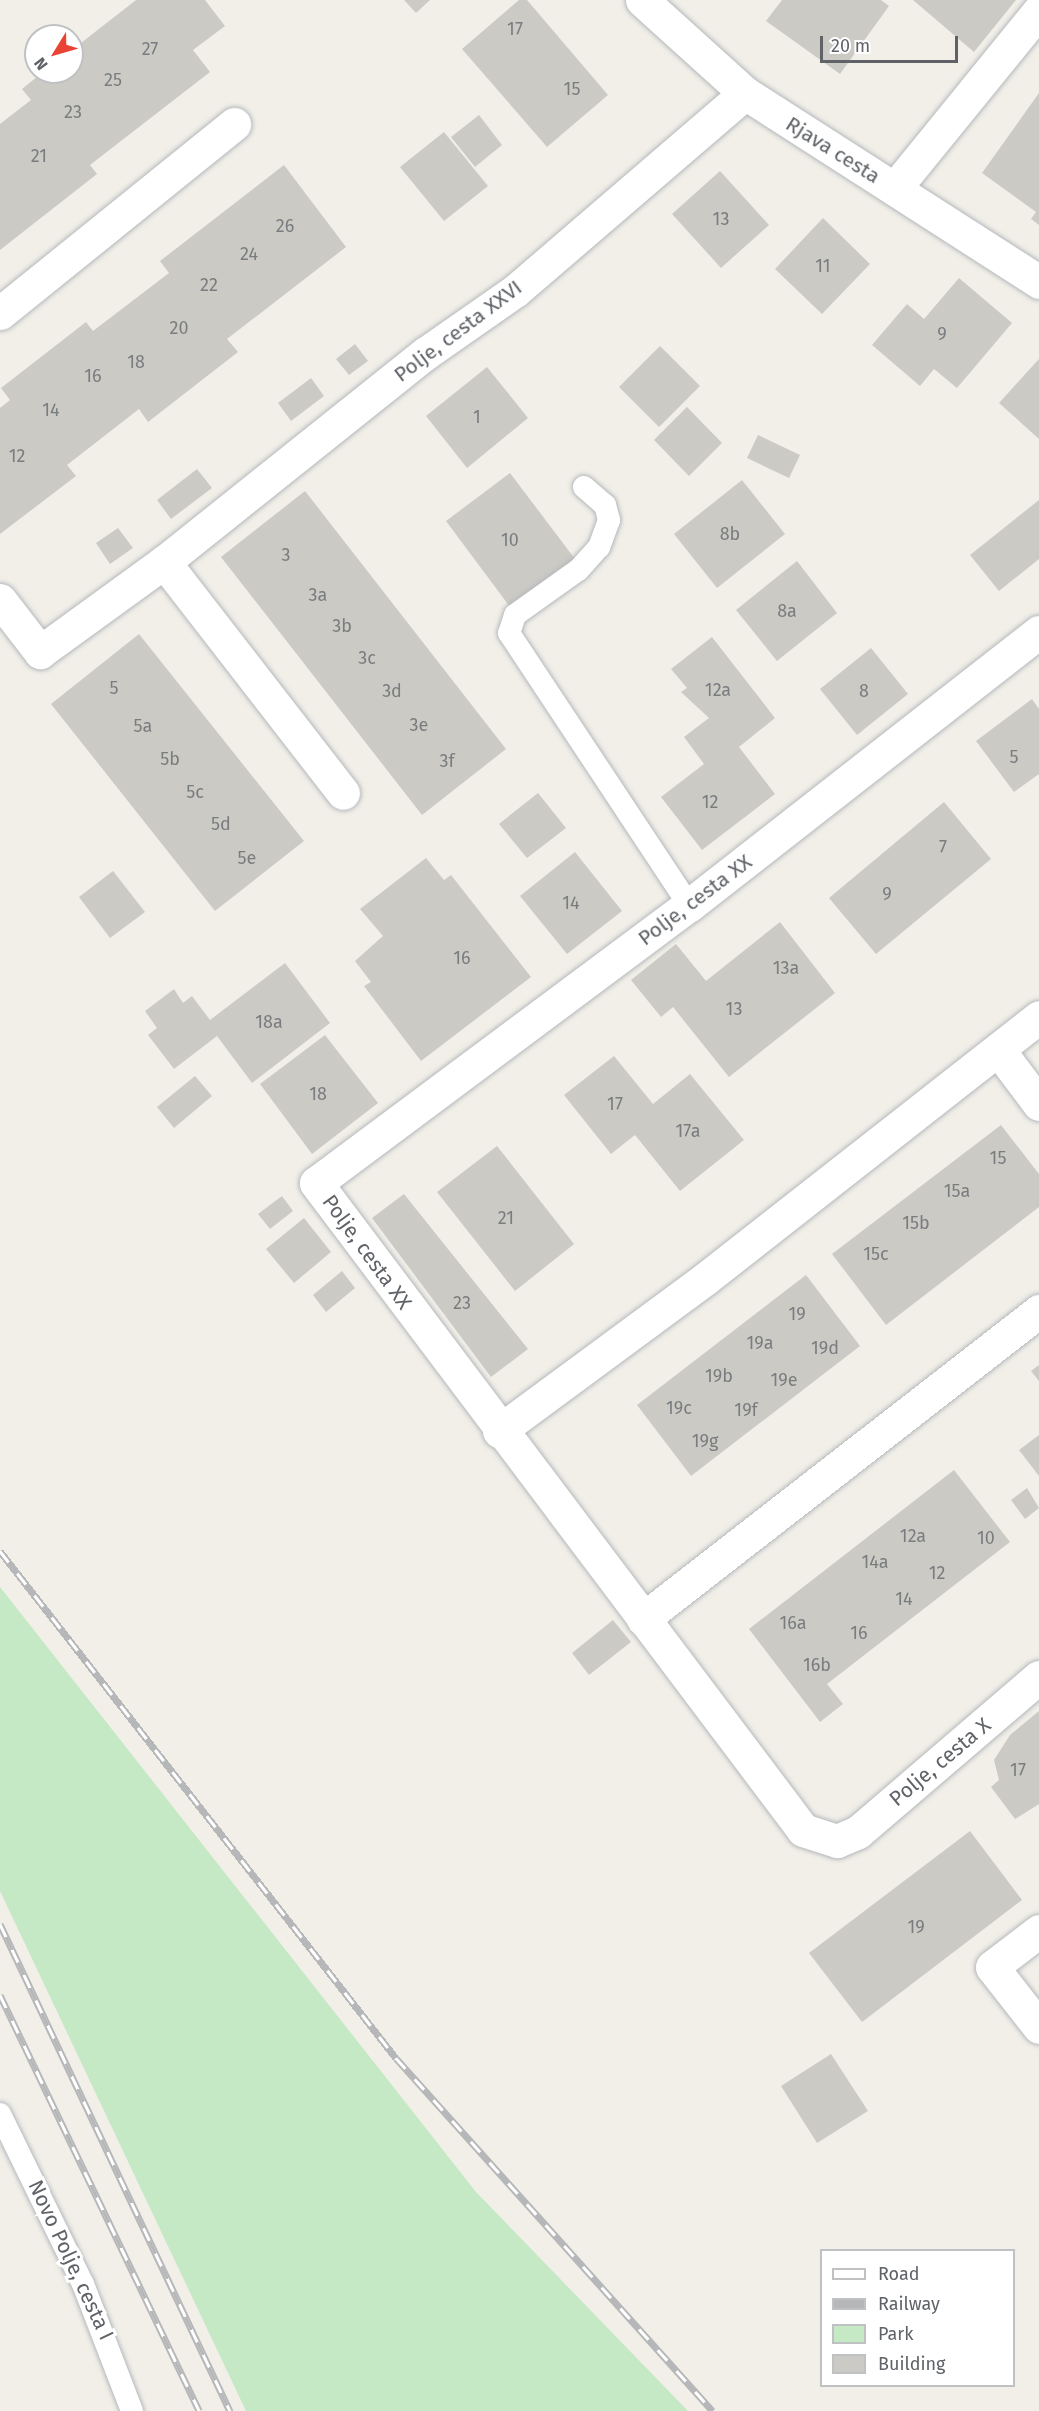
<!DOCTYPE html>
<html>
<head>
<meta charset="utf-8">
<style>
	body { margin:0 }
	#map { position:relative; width:1039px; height:2411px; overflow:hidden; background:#f1efe8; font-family:"Fira Sans",sans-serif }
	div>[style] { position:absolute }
	.green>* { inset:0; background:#c5e8c5 }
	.building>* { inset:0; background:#cccac5 }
	.roads { filter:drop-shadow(0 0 2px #b5b8bc) drop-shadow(0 0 2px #b5b8bc) }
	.lane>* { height:22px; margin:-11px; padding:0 11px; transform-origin:11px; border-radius:11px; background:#fff }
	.street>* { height:33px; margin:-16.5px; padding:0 16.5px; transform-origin:16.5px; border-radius:16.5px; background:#fff }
	.secondary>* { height:33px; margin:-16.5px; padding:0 16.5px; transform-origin:16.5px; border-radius:16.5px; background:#fff }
	.rail>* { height:7px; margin-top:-3.5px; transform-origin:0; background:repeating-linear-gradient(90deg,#fff 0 14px,#b6b7b8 0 28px); box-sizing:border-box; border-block:2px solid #b6b7b8 }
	span { translate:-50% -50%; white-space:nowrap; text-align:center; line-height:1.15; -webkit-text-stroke:6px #fff; paint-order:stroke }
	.number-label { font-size:18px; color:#7a7d7f }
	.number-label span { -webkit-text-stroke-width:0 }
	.street-label { font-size:21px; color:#5f6368 }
	.legend { position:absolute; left:820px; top:2249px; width:195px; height:138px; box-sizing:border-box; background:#fff; border:2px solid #bfc1c3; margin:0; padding:8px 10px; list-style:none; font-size:18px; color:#5f6368 }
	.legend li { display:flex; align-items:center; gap:12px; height:30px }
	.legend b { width:30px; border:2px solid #bfc1c3 }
	.north { position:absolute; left:24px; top:24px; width:60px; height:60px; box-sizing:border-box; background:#fff; border:2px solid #bfc1c3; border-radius:50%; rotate:233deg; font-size:16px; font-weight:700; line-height:24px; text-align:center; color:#5f6368 }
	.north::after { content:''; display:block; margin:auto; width:21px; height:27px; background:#ea4335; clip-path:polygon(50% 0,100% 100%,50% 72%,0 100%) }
	.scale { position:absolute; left:820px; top:36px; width:138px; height:27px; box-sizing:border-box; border:3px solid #5f6368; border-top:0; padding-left:8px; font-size:18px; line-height:21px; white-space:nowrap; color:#5f6368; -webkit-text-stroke:4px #fff; paint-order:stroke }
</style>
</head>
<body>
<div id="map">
	<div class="green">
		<div style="clip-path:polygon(0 1587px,476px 2192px,688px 2411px,246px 2411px,0 1891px)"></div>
	</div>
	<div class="building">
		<div style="clip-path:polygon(136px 0,205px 0,225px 26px,193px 50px,210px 72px,90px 165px,97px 174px,0 250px,0 124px,31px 100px,22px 89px,43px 72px,72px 72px,72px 50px)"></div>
		<div style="clip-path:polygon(404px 0,430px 0,416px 13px)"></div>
		<div style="clip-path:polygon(519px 0,527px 0,608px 95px,547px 147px,462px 49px)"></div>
		<div style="clip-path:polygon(782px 0,881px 0,889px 6px,840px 74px,766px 21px)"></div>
		<div style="clip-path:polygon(913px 0,1016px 0,974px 52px)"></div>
		<div style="clip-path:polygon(1039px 93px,1039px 225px,1031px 219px,1036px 212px,982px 173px)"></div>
		<div style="clip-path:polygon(479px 115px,502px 145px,475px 167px,451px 137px)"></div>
		<div style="clip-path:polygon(444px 132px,488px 186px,444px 221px,400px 167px)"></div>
		<div style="clip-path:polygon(284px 165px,346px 247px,227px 339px,238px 352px,148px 422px,139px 409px,67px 465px,76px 476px,0 534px,0 408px,10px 400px,1px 388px,86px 322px,93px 331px,169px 273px,160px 261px)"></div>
		<div style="clip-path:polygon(720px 171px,769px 225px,721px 268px,672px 214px)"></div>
		<div style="clip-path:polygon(823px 218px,870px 264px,822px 314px,775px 269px)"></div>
		<div style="clip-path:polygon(959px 278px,1012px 323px,957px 388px,934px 369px,920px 386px,872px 345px,907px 304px,924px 319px)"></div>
		<div style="clip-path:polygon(355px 344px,368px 361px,349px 375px,336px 359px)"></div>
		<div style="clip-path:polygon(660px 346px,700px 386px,659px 427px,619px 387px)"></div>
		<div style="clip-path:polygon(1039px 359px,1039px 439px,999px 403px)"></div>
		<div style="clip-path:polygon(487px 367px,528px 418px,467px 468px,426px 416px)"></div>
		<div style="clip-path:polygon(311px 378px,324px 396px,291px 421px,278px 403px)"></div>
		<div style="clip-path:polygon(687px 407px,722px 443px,689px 476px,654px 440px)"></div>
		<div style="clip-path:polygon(758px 435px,800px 455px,789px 478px,747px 458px)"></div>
		<div style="clip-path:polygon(197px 469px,212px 488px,171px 519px,157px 500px)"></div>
		<div style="clip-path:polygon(510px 473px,575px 559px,510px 607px,446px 521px)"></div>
		<div style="clip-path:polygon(742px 480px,785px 534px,717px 588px,674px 534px)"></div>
		<div style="clip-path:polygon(305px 491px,506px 749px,422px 815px,221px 557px)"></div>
		<div style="clip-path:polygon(1039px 500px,1039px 559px,999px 591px,970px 555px)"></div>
		<div style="clip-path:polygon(118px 528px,133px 548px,110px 564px,96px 543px)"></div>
		<div style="clip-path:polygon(797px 561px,837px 613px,777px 661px,736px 610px)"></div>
		<div style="clip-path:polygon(139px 634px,304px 841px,215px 911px,51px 704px)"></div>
		<div style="clip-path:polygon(712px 637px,775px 718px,739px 747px,775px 794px,702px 850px,661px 797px,704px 764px,684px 737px,709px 718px,681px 692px,687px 688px,671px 669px)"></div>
		<div style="clip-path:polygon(871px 648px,908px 694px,857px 735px,820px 689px)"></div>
		<div style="clip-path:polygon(1032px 699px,1039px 709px,1039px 774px,1014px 792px,976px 741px)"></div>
		<div style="clip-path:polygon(538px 793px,566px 828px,527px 858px,499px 824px)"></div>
		<div style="clip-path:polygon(944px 802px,991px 859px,876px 954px,829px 898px)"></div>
		<div style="clip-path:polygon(575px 852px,622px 911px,567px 954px,520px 896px)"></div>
		<div style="clip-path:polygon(426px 858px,444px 880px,451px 875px,531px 977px,421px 1061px,364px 986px,371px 982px,355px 961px,383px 936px,360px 909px)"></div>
		<div style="clip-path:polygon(113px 871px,145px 912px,110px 938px,79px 897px)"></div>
		<div style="clip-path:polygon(780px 922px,835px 993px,729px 1077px,673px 1007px,661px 1017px,631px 980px,676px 944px,706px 981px)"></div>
		<div style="clip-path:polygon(285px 963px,330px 1023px,252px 1083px,217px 1036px,174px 1069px,148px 1035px,157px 1028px,145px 1011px,174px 989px,183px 1003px,192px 996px,210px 1020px)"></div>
		<div style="clip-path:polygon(325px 1035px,378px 1103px,312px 1154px,260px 1084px)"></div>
		<div style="clip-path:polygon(614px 1056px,653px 1104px,690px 1074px,744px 1140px,680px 1191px,635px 1135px,611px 1154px,564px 1095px)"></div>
		<div style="clip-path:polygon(195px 1076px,212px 1096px,174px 1128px,157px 1107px)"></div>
		<div style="clip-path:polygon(1001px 1125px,1039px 1174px,1039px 1207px,886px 1325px,832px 1254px)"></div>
		<div style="clip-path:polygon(497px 1146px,574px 1244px,515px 1291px,437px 1192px)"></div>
		<div style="clip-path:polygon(404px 1194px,528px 1349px,491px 1377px,372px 1218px)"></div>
		<div style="clip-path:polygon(282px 1196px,293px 1211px,270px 1229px,258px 1214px)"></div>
		<div style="clip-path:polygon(304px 1218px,331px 1252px,294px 1283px,266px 1249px)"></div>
		<div style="clip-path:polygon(342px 1271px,355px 1288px,326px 1312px,313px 1295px)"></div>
		<div style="clip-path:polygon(806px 1275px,860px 1346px,691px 1476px,637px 1405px)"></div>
		<div style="clip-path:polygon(1039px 1365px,1039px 1381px,1031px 1371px)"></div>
		<div style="clip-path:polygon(1039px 1435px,1039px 1476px,1019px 1450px)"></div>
		<div style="clip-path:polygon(954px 1470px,1010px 1542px,827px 1684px,843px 1704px,820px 1722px,749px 1629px)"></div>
		<div style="clip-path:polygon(1027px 1488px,1039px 1508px,1025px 1519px,1011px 1500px)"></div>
		<div style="clip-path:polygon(613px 1620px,631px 1642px,589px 1675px,572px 1653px)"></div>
		<div style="clip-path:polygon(1039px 1711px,1039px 1804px,1015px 1819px,991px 1787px,999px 1780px,994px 1760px,1010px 1735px)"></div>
		<div style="clip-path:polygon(970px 1831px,1022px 1900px,862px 2022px,809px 1953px)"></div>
		<div style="clip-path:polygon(831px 2054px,868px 2111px,817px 2143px,781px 2086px)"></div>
	</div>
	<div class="roads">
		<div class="lane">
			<div style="left:584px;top:487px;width:28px;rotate:41deg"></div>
			<div style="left:605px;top:505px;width:16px;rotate:75deg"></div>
			<div style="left:609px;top:520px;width:29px;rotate:110deg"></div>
			<div style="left:599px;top:547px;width:31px;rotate:132deg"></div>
			<div style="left:578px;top:570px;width:77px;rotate:144.5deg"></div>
			<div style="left:515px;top:615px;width:19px;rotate:108deg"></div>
			<div style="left:509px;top:633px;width:326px;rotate:56.5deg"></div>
			<div style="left:0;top:2114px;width:189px;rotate:64deg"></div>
			<div style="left:83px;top:2284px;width:136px;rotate:68.9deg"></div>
		</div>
		<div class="street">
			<div style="left:895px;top:188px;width:228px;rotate:-50.9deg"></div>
			<div style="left:0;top:313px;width:301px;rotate:-38.9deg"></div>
			<div style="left:164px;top:562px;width:292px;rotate:52.2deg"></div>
			<div style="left:0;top:600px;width:66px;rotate:52.4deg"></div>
			<div style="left:40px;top:652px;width:153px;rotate:-36deg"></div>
			<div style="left:164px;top:562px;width:335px;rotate:-38.6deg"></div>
			<div style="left:426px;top:353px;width:108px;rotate:-34.9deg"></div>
			<div style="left:515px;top:291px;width:303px;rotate:-40.7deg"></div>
			<div style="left:1039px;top:632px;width:444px;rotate:142deg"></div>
			<div style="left:689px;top:905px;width:465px;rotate:143.3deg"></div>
			<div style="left:316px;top:1183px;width:810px;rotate:53.03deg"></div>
			<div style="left:803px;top:1830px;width:36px;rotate:18deg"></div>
			<div style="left:837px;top:1841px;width:23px;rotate:-23deg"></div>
			<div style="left:858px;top:1832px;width:238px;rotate:-40.6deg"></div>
			<div style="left:1000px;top:1052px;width:65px;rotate:53.1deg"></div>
			<div style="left:499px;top:1431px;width:256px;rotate:-36.4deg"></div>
			<div style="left:705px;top:1279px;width:424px;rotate:-38.1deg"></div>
			<div style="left:643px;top:1619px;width:502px;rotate:-37.87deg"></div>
			<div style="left:1039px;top:1931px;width:59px;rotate:142.5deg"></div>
			<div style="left:992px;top:1967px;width:76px;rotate:51.9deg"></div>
		</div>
		<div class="secondary">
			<div style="left:642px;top:0;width:139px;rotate:42.1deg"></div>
			<div style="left:745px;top:93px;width:350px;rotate:32.7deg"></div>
		</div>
	</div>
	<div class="rail">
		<div style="left:0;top:1551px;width:643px;rotate:52.01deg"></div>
		<div style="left:396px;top:2058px;width:474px;rotate:48.1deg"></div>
		<div style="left:0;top:1924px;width:539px;rotate:64.72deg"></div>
		<div style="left:0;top:1995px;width:461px;rotate:64.4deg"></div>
	</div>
	<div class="number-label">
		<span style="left:515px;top:29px">17</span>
		<span style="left:150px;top:49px">27</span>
		<span style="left:113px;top:80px">25</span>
		<span style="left:572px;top:89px">15</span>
		<span style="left:73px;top:112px">23</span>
		<span style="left:39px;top:156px">21</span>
		<span style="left:721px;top:219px">13</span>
		<span style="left:285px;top:226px">26</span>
		<span style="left:249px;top:254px">24</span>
		<span style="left:823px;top:266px">11</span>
		<span style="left:209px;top:285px">22</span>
		<span style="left:179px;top:328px">20</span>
		<span style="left:942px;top:334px">9</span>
		<span style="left:136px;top:362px">18</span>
		<span style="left:93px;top:376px">16</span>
		<span style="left:51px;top:410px">14</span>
		<span style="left:477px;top:417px">1</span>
		<span style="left:17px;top:456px">12</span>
		<span style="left:730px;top:534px">8b</span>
		<span style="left:510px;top:540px">10</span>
		<span style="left:286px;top:555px">3</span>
		<span style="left:318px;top:595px">3a</span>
		<span style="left:787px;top:611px">8a</span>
		<span style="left:342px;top:626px">3b</span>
		<span style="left:367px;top:658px">3c</span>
		<span style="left:114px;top:688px">5</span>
		<span style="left:718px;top:690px">12a</span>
		<span style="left:392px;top:691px">3d</span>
		<span style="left:864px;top:691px">8</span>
		<span style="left:419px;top:725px">3e</span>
		<span style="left:143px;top:726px">5a</span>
		<span style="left:1014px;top:757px">5</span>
		<span style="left:170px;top:759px">5b</span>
		<span style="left:447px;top:761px">3f</span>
		<span style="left:195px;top:792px">5c</span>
		<span style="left:710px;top:802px">12</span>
		<span style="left:221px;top:824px">5d</span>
		<span style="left:943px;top:847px">7</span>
		<span style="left:247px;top:858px">5e</span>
		<span style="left:887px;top:894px">9</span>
		<span style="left:571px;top:903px">14</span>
		<span style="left:462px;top:958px">16</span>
		<span style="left:786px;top:968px">13a</span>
		<span style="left:734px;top:1009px">13</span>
		<span style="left:269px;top:1022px">18a</span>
		<span style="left:318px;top:1094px">18</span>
		<span style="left:615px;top:1104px">17</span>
		<span style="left:688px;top:1131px">17a</span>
		<span style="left:998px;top:1158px">15</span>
		<span style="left:957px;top:1191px">15a</span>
		<span style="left:506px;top:1218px">21</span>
		<span style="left:916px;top:1223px">15b</span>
		<span style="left:876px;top:1254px">15c</span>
		<span style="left:462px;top:1303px">23</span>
		<span style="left:797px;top:1314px">19</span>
		<span style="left:760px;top:1343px">19a</span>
		<span style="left:825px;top:1348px">19d</span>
		<span style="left:719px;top:1376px">19b</span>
		<span style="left:784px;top:1380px">19e</span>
		<span style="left:679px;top:1408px">19c</span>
		<span style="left:746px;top:1410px">19f</span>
		<span style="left:705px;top:1441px">19g</span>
		<span style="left:913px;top:1536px">12a</span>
		<span style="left:986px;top:1538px">10</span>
		<span style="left:875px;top:1562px">14a</span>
		<span style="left:937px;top:1573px">12</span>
		<span style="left:904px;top:1599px">14</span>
		<span style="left:793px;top:1623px">16a</span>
		<span style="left:859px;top:1633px">16</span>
		<span style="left:817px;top:1665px">16b</span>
		<span style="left:1018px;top:1770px">17</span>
		<span style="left:916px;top:1927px">19</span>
	</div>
	<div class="street-label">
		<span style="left:833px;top:150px;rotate:32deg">Rjava cesta</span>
		<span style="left:458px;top:331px;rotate:-37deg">Polje, cesta XXVI</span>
		<span style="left:695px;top:900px;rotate:-37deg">Polje, cesta XX</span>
		<span style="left:367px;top:1252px;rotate:54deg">Polje, cesta XX</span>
		<span style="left:940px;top:1762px;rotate:-40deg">Polje, cesta X</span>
		<span style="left:71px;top:2260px;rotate:65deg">Novo Polje, cesta I</span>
	</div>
	<ul class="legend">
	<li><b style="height:8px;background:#fff"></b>Road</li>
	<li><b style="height:8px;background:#b6b7b8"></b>Railway</li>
	<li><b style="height:16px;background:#c5e8c5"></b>Park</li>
	<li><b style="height:16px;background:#cccac5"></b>Building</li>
	</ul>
	<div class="north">N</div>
	<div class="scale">20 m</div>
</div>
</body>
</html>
